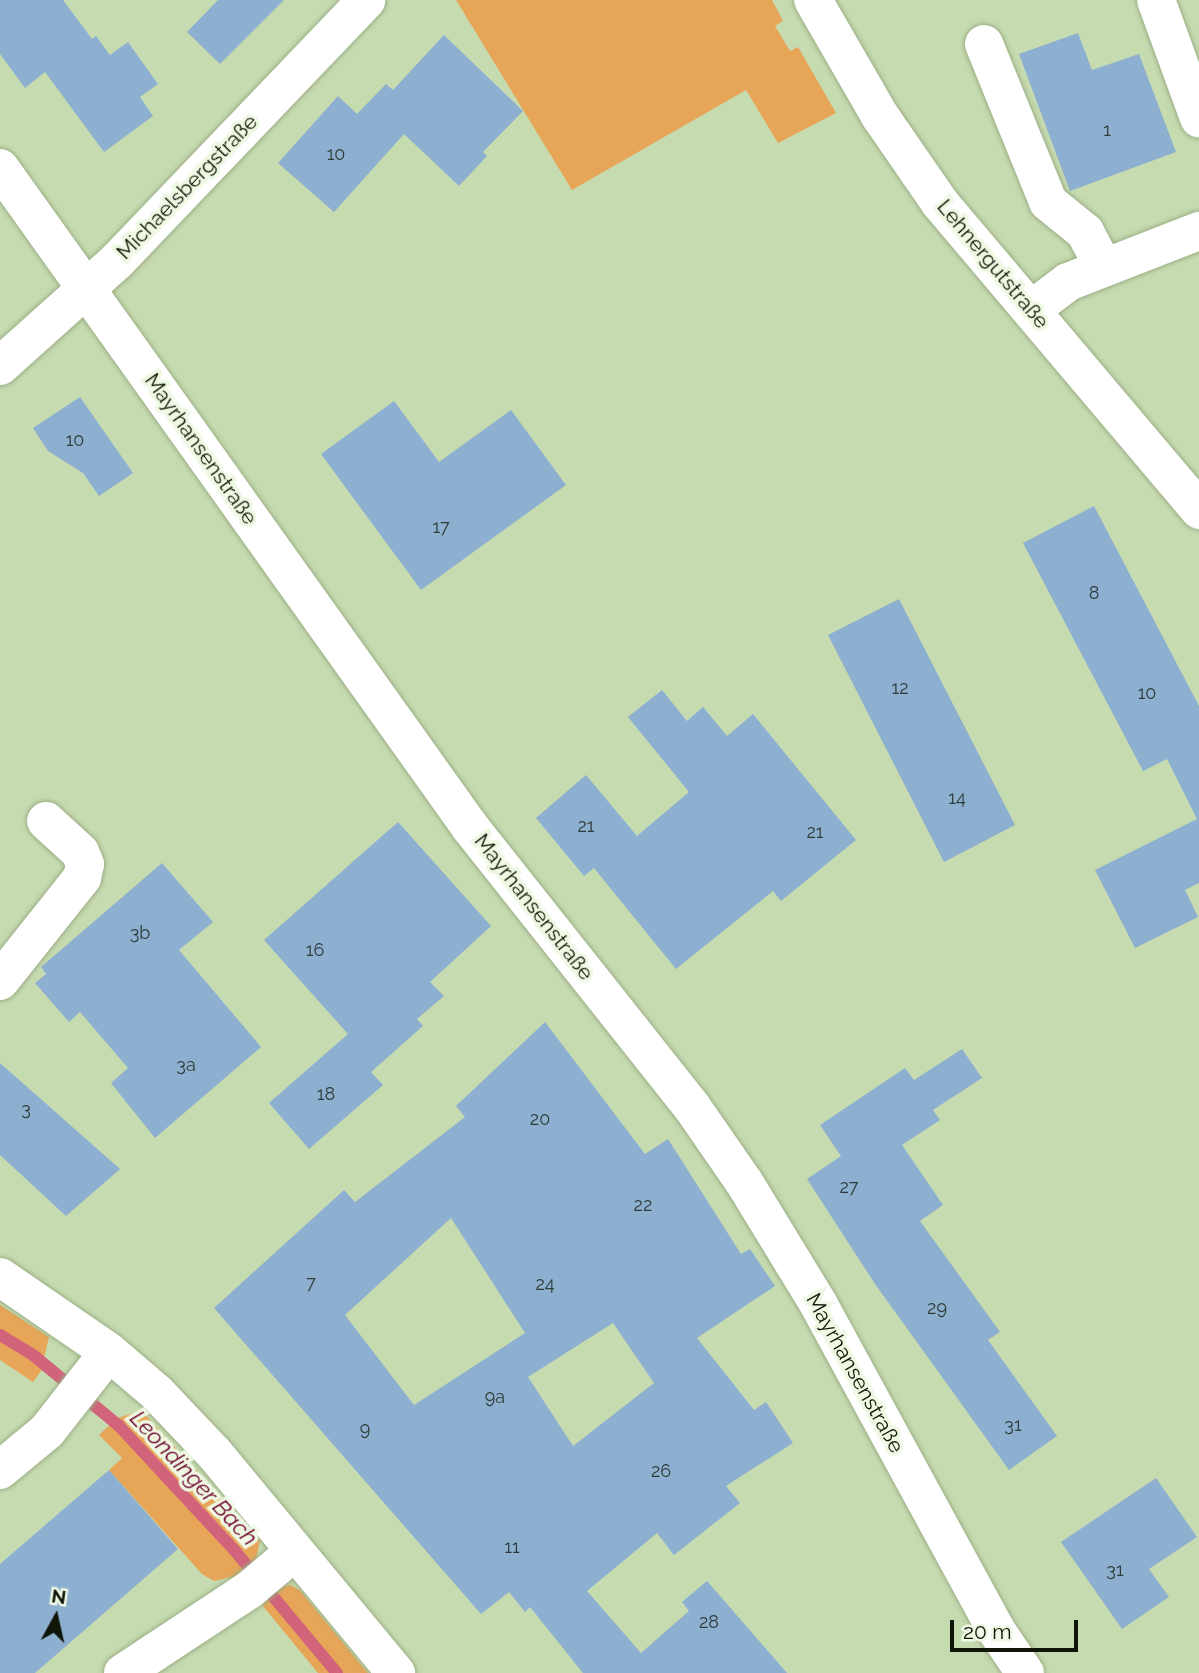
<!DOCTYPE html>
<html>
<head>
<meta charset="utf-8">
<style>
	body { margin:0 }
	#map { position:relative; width:1199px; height:1673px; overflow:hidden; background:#c7dbb1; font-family:Raleway,sans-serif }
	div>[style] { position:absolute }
	.green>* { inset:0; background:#e7a558 }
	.stream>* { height:12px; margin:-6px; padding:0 6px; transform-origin:6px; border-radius:6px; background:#d1637b }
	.building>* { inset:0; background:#8dafd0 }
	.roads { filter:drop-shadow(0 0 2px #9caf86) drop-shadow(0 0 2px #9caf86) }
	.minor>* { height:38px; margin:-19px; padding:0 19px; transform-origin:19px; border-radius:19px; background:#fff }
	span { translate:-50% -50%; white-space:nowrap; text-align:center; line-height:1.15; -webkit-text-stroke:7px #eef8e3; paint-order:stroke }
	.number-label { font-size:18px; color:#2e3c39 }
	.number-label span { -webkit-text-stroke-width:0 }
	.street-label { font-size:21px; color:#0f1607 }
	.water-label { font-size:23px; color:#6f022c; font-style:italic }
	.north { position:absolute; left:21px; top:1582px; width:70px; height:70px; -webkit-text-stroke:5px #eef8e3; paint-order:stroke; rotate:8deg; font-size:19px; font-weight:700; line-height:28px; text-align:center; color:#0f1607 }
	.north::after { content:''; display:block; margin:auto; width:24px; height:32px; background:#0f1607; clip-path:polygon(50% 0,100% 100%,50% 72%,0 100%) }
	.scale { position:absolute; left:950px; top:1620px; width:128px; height:32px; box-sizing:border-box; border:4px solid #0f1607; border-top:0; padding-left:9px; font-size:21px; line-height:24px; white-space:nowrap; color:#0f1607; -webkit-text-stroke:5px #eef8e3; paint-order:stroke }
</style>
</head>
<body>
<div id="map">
	<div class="green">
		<div style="clip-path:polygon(456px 0,772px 0,783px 21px,775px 26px,790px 51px,798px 47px,836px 113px,778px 143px,746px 90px,572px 190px)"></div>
		<div style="clip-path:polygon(0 1305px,49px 1337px,41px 1371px,33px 1382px,0 1360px)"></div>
		<div style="clip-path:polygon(142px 1411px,260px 1541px,256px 1560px,237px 1576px,214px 1581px,202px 1574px,109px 1470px,122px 1458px,99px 1435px,117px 1418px)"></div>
		<div style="clip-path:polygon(290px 1585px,300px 1590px,368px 1673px,318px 1673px,262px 1605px,281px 1587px)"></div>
	</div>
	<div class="stream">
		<div style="left:0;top:1335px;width:39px;rotate:31deg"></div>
		<div style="left:33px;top:1355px;width:112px;rotate:39.5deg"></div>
		<div style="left:119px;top:1426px;width:171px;rotate:47.1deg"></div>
		<div style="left:235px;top:1551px;width:159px;rotate:50.1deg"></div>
	</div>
	<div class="building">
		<div style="clip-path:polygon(0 0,63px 0,92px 39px,96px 36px,110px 55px,128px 42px,158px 84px,140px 97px,153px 116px,104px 152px,45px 72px,25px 88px,0 54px)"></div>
		<div style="clip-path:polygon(218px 0,284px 0,220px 64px,187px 32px)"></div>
		<div style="clip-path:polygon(1078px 33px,1092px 70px,1139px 54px,1176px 152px,1070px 191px,1019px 54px)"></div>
		<div style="clip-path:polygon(444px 35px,523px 111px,483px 152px,487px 156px,459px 186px,404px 134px,334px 212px,278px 163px,338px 96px,357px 114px,386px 84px,393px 90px)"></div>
		<div style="clip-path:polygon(80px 397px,133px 473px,99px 496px,83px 473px,48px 451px,33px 428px)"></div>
		<div style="clip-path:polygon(394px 401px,439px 462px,511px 410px,566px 485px,421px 590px,321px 454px)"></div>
		<div style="clip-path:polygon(1094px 506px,1199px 706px,1199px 883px,1185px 890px,1198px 917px,1135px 948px,1095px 870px,1197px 819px,1167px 759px,1143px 771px,1023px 543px)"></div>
		<div style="clip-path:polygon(899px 599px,1015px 825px,944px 862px,828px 635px)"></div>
		<div style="clip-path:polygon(662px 690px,687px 721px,703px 707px,727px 736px,753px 714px,856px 840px,781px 901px,773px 891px,676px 969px,594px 868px,584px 876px,536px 818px,586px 775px,637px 836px,689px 792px,628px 717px)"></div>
		<div style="clip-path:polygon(398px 822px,491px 926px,430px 982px,444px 996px,417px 1019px,423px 1026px,371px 1072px,383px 1085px,309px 1149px,269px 1103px,348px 1034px,264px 940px)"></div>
		<div style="clip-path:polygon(162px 863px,213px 922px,179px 950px,261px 1047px,155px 1138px,111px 1083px,128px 1068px,80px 1012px,69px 1022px,35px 983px,46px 974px,41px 967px)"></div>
		<div style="clip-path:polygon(evenodd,545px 1022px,645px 1154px,668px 1139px,741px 1254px,750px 1249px,775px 1286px,697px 1338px,754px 1410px,766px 1402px,793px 1443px,726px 1486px,740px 1503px,674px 1555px,657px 1533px,587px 1591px,641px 1653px,689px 1611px,682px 1602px,707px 1581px,787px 1673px,583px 1673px,530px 1607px,525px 1612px,509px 1592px,481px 1614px,214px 1308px,344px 1190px,355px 1202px,465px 1117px,456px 1106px,545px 1022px,451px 1218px,525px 1333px,414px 1405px,345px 1315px,451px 1218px,545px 1022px,613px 1323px,654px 1383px,573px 1446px,528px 1377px,613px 1323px)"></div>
		<div style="clip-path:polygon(962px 1049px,982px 1078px,933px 1110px,940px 1120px,902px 1145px,943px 1205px,920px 1221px,1000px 1332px,988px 1340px,1057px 1436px,1009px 1470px,875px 1284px,807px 1179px,841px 1156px,820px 1125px,905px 1068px,914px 1080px)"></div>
		<div style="clip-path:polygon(0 1063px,120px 1169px,66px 1216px,0 1155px)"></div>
		<div style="clip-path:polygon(109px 1470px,178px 1549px,35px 1673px,0 1673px,0 1564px)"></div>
		<div style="clip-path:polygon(1156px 1478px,1197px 1537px,1149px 1569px,1169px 1597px,1122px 1629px,1061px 1542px)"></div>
	</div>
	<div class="roads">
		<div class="minor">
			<div style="left:813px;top:0;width:134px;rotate:60deg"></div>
			<div style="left:880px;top:116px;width:106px;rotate:55.4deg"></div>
			<div style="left:940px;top:203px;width:402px;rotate:49.8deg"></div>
			<div style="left:1156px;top:0;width:126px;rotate:70deg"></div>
			<div style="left:984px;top:44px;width:170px;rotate:67.9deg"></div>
			<div style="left:1048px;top:202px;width:48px;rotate:39deg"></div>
			<div style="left:1085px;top:232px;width:40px;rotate:62deg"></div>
			<div style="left:0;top:168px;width:809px;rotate:54.5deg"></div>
			<div style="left:470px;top:827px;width:357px;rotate:51.6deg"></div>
			<div style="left:692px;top:1107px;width:91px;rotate:55.3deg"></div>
			<div style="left:744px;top:1182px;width:144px;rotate:58.6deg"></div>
			<div style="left:819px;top:1305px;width:370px;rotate:61.4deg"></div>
			<div style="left:996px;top:1630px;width:52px;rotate:56deg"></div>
			<div style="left:1031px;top:310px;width:46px;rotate:-37.1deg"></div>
			<div style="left:1068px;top:282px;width:141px;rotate:-21.3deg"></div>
			<div style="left:0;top:366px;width:157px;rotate:-41.9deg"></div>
			<div style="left:117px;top:261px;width:361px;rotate:-46.3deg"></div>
			<div style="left:0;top:981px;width:132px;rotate:-51.5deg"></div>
			<div style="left:82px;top:878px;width:14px;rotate:-78deg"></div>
			<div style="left:85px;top:864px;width:13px;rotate:-113deg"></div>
			<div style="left:80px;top:852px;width:46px;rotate:-137.6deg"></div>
			<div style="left:0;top:1277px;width:132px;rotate:34.5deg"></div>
			<div style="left:109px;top:1352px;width:63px;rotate:40.5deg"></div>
			<div style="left:157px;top:1393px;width:83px;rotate:46.5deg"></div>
			<div style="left:214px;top:1453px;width:286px;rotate:50.4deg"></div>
			<div style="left:0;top:1470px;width:61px;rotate:-39.7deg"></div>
			<div style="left:47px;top:1431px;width:100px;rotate:-51.9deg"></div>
			<div style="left:123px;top:1673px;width:151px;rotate:-33.4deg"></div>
			<div style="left:249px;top:1590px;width:60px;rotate:-40.3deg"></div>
		</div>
	</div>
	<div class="number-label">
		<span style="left:1107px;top:130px">1</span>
		<span style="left:336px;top:154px">10</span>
		<span style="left:75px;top:440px">10</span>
		<span style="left:441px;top:527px">17</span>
		<span style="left:1094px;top:593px">8</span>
		<span style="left:900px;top:688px">12</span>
		<span style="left:1147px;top:693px">10</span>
		<span style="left:957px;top:798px">14</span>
		<span style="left:586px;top:826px">21</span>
		<span style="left:815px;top:832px">21</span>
		<span style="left:140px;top:933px">3b</span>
		<span style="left:315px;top:950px">16</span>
		<span style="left:186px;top:1065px">3a</span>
		<span style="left:326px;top:1094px">18</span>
		<span style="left:26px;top:1109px">3</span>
		<span style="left:540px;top:1119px">20</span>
		<span style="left:849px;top:1187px">27</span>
		<span style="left:643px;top:1205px">22</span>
		<span style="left:311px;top:1283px">7</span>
		<span style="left:545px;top:1284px">24</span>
		<span style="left:937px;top:1308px">29</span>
		<span style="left:495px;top:1397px">9a</span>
		<span style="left:1013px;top:1425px">31</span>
		<span style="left:365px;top:1429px">9</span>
		<span style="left:661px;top:1471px">26</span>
		<span style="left:512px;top:1547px">11</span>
		<span style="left:1115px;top:1570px">31</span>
		<span style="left:709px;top:1622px">28</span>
	</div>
	<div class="street-label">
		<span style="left:187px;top:187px;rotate:-46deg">Michaelsbergstraße</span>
		<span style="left:993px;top:264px;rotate:50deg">Lehnergutstraße</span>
		<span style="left:201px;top:449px;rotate:55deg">Mayrhansenstraße</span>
		<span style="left:534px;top:907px;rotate:52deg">Mayrhansenstraße</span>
		<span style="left:855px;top:1373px;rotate:61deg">Mayrhansenstraße</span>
	</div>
	<div class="water-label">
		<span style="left:194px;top:1478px;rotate:47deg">Leondinger Bach</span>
	</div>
	<div class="north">N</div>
	<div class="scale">20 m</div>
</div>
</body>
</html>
